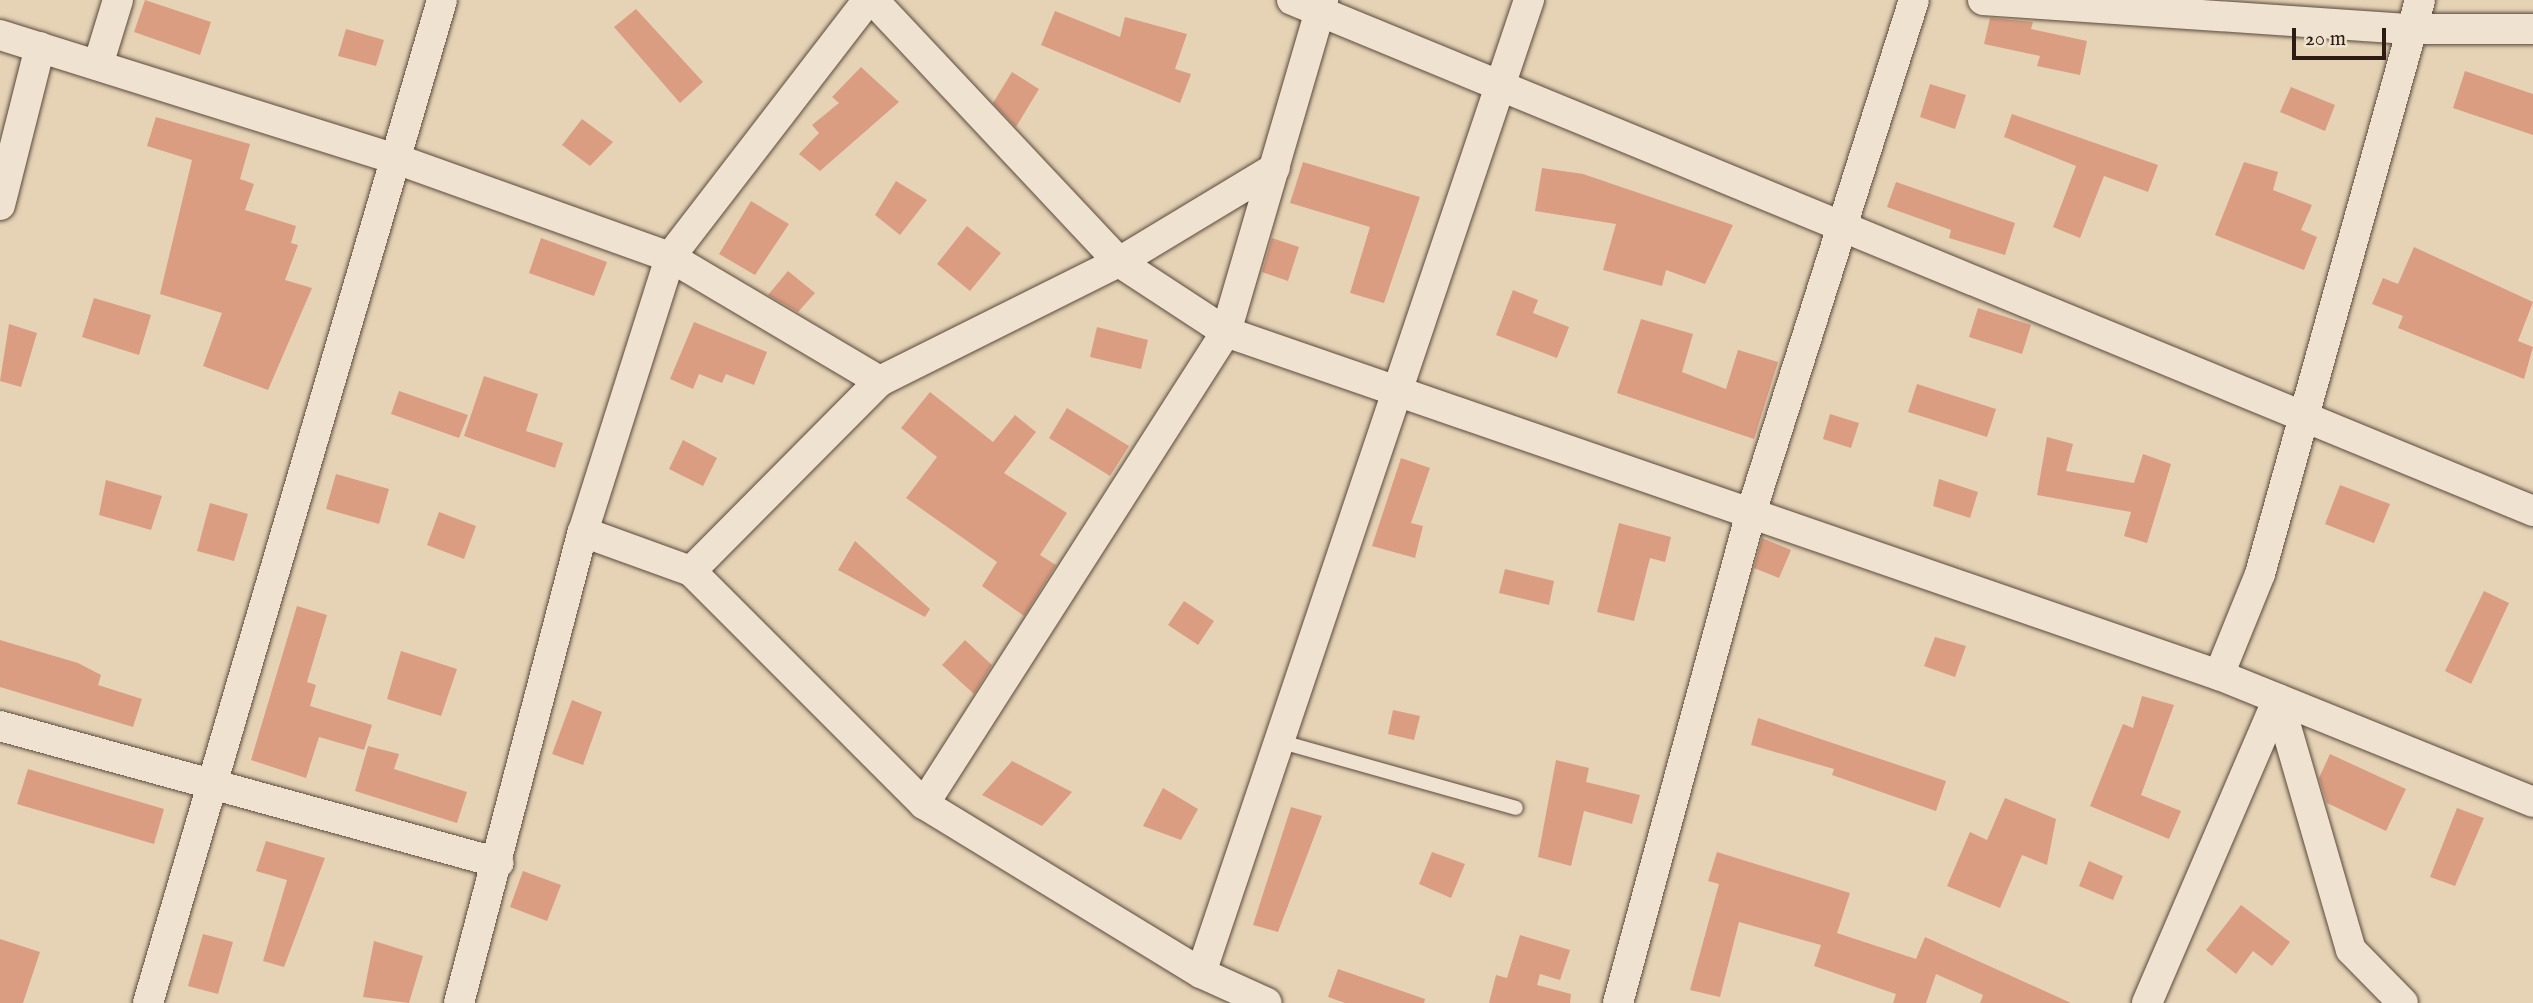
<!DOCTYPE html>
<html>
<head>
<meta charset="utf-8">
<style>
	body { margin:0 }
	#map { position:relative; width:2533px; height:1003px; overflow:hidden; background:#e6d3b6; font-family:"IM FELL English",serif }
	div>[style] { position:absolute }
	.building>* { inset:0; background:#da9d81 }
	.roads { filter:drop-shadow(0 0 2px #5b4a3c) drop-shadow(0 0 2px #5b4a3c) }
	.lane>* { height:14px; margin:-7px; padding:0 7px; transform-origin:7px; border-radius:7px; background:#efe2d0 }
	.street>* { height:30px; margin:-15px; padding:0 15px; transform-origin:15px; border-radius:15px; background:#efe2d0 }
	span { translate:-50% -50%; white-space:nowrap; text-align:center; line-height:1.15; -webkit-text-stroke:7px #efe2d0; paint-order:stroke }
	.scale { position:absolute; left:2292px; top:28px; width:94px; height:32px; box-sizing:border-box; border:4px solid #2d1c14; border-top:0; padding-left:9px; font-size:21px; line-height:24px; white-space:nowrap; color:#2d1c14; -webkit-text-stroke:5px #efe2d0; paint-order:stroke }
</style>
</head>
<body>
<div id="map">
	<div class="building">
		<div style="clip-path:polygon(145px 0,211px 22px,200px 55px,134px 32px)"></div>
		<div style="clip-path:polygon(636px 9px,703px 82px,680px 103px,614px 27px)"></div>
		<div style="clip-path:polygon(1055px 11px,1120px 37px,1125px 17px,1187px 34px,1175px 69px,1191px 74px,1180px 103px,1041px 45px)"></div>
		<div style="clip-path:polygon(1990px 18px,2033px 22px,2031px 29px,2087px 41px,2080px 75px,2037px 66px,2040px 56px,1984px 44px)"></div>
		<div style="clip-path:polygon(346px 29px,384px 40px,376px 66px,338px 56px)"></div>
		<div style="clip-path:polygon(861px 67px,899px 102px,820px 171px,799px 154px,819px 133px,812px 125px,839px 103px,832px 97px)"></div>
		<div style="clip-path:polygon(2465px 71px,2533px 94px,2533px 135px,2453px 108px)"></div>
		<div style="clip-path:polygon(1012px 72px,1039px 89px,1016px 127px,993px 103px)"></div>
		<div style="clip-path:polygon(1930px 84px,1966px 95px,1955px 129px,1920px 117px)"></div>
		<div style="clip-path:polygon(2291px 87px,2335px 105px,2325px 131px,2280px 112px)"></div>
		<div style="clip-path:polygon(2012px 114px,2158px 165px,2148px 192px,2104px 176px,2080px 238px,2053px 227px,2076px 166px,2004px 137px)"></div>
		<div style="clip-path:polygon(156px 117px,250px 144px,240px 179px,254px 184px,245px 210px,296px 226px,291px 243px,298px 245px,285px 280px,312px 288px,268px 390px,203px 366px,222px 313px,160px 294px,192px 160px,147px 146px)"></div>
		<div style="clip-path:polygon(582px 119px,613px 142px,590px 166px,562px 145px)"></div>
		<div style="clip-path:polygon(1303px 162px,1420px 197px,1384px 303px,1350px 293px,1370px 227px,1290px 203px)"></div>
		<div style="clip-path:polygon(2244px 162px,2278px 172px,2273px 190px,2312px 205px,2301px 230px,2317px 237px,2304px 270px,2215px 235px)"></div>
		<div style="clip-path:polygon(1542px 168px,1583px 174px,1733px 225px,1705px 284px,1666px 270px,1662px 286px,1603px 270px,1616px 224px,1535px 211px)"></div>
		<div style="clip-path:polygon(896px 181px,927px 200px,900px 235px,875px 215px)"></div>
		<div style="clip-path:polygon(1896px 182px,2015px 223px,2005px 255px,1949px 238px,1951px 230px,1887px 207px)"></div>
		<div style="clip-path:polygon(751px 201px,789px 224px,755px 275px,719px 254px)"></div>
		<div style="clip-path:polygon(967px 226px,1001px 253px,970px 291px,937px 264px)"></div>
		<div style="clip-path:polygon(541px 238px,607px 262px,594px 296px,529px 273px)"></div>
		<div style="clip-path:polygon(1272px 238px,1299px 247px,1288px 281px,1262px 272px)"></div>
		<div style="clip-path:polygon(2414px 247px,2533px 302px,2518px 341px,2533px 347px,2524px 379px,2398px 328px,2403px 316px,2372px 304px,2383px 278px,2398px 284px)"></div>
		<div style="clip-path:polygon(788px 271px,815px 293px,798px 312px,768px 295px)"></div>
		<div style="clip-path:polygon(1513px 290px,1538px 300px,1533px 313px,1569px 327px,1557px 358px,1496px 335px)"></div>
		<div style="clip-path:polygon(94px 298px,151px 315px,139px 355px,82px 337px)"></div>
		<div style="clip-path:polygon(1978px 308px,2031px 325px,2022px 354px,1969px 337px)"></div>
		<div style="clip-path:polygon(1641px 319px,1693px 334px,1682px 372px,1726px 389px,1738px 350px,1778px 362px,1754px 439px,1617px 393px)"></div>
		<div style="clip-path:polygon(694px 322px,767px 352px,754px 385px,726px 374px,722px 383px,699px 374px,693px 389px,670px 379px)"></div>
		<div style="clip-path:polygon(9px 324px,37px 333px,21px 387px,0 381px)"></div>
		<div style="clip-path:polygon(1097px 327px,1148px 340px,1141px 369px,1090px 357px)"></div>
		<div style="clip-path:polygon(484px 376px,538px 394px,526px 431px,563px 443px,555px 468px,464px 436px)"></div>
		<div style="clip-path:polygon(1917px 384px,1996px 409px,1987px 437px,1908px 412px)"></div>
		<div style="clip-path:polygon(399px 391px,468px 415px,459px 438px,391px 414px)"></div>
		<div style="clip-path:polygon(930px 392px,993px 442px,1015px 415px,1036px 432px,1004px 473px,1067px 513px,1040px 555px,1056px 565px,1024px 616px,982px 586px,997px 562px,906px 498px,937px 457px,901px 428px)"></div>
		<div style="clip-path:polygon(1067px 408px,1129px 446px,1110px 476px,1049px 438px)"></div>
		<div style="clip-path:polygon(1830px 414px,1859px 423px,1851px 448px,1823px 439px)"></div>
		<div style="clip-path:polygon(2047px 437px,2073px 444px,2066px 471px,2134px 483px,2143px 454px,2171px 464px,2147px 543px,2124px 536px,2131px 512px,2037px 495px)"></div>
		<div style="clip-path:polygon(683px 440px,717px 458px,703px 486px,669px 469px)"></div>
		<div style="clip-path:polygon(1401px 458px,1430px 468px,1411px 523px,1423px 526px,1415px 558px,1372px 546px)"></div>
		<div style="clip-path:polygon(336px 474px,389px 489px,379px 524px,326px 509px)"></div>
		<div style="clip-path:polygon(1939px 479px,1978px 492px,1970px 518px,1933px 506px)"></div>
		<div style="clip-path:polygon(106px 480px,162px 496px,151px 530px,99px 515px)"></div>
		<div style="clip-path:polygon(2340px 485px,2390px 504px,2374px 543px,2325px 524px)"></div>
		<div style="clip-path:polygon(210px 503px,248px 514px,234px 561px,197px 551px)"></div>
		<div style="clip-path:polygon(439px 512px,476px 526px,464px 559px,427px 545px)"></div>
		<div style="clip-path:polygon(1619px 523px,1671px 537px,1665px 562px,1650px 558px,1634px 621px,1597px 612px)"></div>
		<div style="clip-path:polygon(1762px 538px,1791px 550px,1779px 578px,1754px 568px)"></div>
		<div style="clip-path:polygon(855px 541px,930px 609px,925px 617px,838px 570px)"></div>
		<div style="clip-path:polygon(1505px 569px,1554px 581px,1549px 605px,1499px 593px)"></div>
		<div style="clip-path:polygon(2484px 591px,2509px 603px,2471px 684px,2445px 671px)"></div>
		<div style="clip-path:polygon(1184px 601px,1214px 621px,1198px 645px,1168px 625px)"></div>
		<div style="clip-path:polygon(297px 606px,327px 615px,307px 682px,316px 685px,310px 706px,372px 725px,364px 750px,319px 737px,306px 778px,251px 760px)"></div>
		<div style="clip-path:polygon(1935px 637px,1966px 646px,1955px 677px,1924px 666px)"></div>
		<div style="clip-path:polygon(0 640px,78px 663px,101px 675px,98px 685px,142px 699px,133px 727px,0 687px)"></div>
		<div style="clip-path:polygon(965px 640px,992px 665px,974px 694px,942px 665px)"></div>
		<div style="clip-path:polygon(401px 651px,457px 669px,441px 716px,387px 699px)"></div>
		<div style="clip-path:polygon(2142px 696px,2174px 705px,2141px 795px,2181px 811px,2169px 839px,2090px 806px,2123px 724px,2133px 728px)"></div>
		<div style="clip-path:polygon(572px 700px,602px 712px,583px 765px,552px 754px)"></div>
		<div style="clip-path:polygon(1393px 710px,1420px 716px,1414px 740px,1388px 734px)"></div>
		<div style="clip-path:polygon(1758px 718px,1946px 781px,1936px 811px,1832px 775px,1834px 769px,1751px 745px)"></div>
		<div style="clip-path:polygon(368px 746px,399px 754px,394px 769px,467px 792px,457px 823px,355px 791px)"></div>
		<div style="clip-path:polygon(2330px 754px,2406px 789px,2386px 831px,2327px 803px,2319px 778px)"></div>
		<div style="clip-path:polygon(1556px 760px,1589px 768px,1586px 782px,1640px 795px,1632px 824px,1584px 811px,1571px 866px,1538px 857px)"></div>
		<div style="clip-path:polygon(1012px 761px,1072px 792px,1042px 826px,982px 795px)"></div>
		<div style="clip-path:polygon(28px 769px,164px 809px,154px 844px,17px 804px)"></div>
		<div style="clip-path:polygon(1163px 788px,1198px 809px,1181px 840px,1143px 826px)"></div>
		<div style="clip-path:polygon(2005px 798px,2056px 819px,2047px 865px,2022px 855px,2000px 908px,1947px 886px,1970px 832px,1987px 840px)"></div>
		<div style="clip-path:polygon(1291px 807px,1322px 816px,1278px 932px,1253px 925px)"></div>
		<div style="clip-path:polygon(2457px 808px,2484px 818px,2455px 886px,2430px 877px)"></div>
		<div style="clip-path:polygon(266px 841px,325px 858px,284px 967px,263px 961px,287px 880px,256px 871px)"></div>
		<div style="clip-path:polygon(1432px 852px,1465px 864px,1451px 898px,1419px 884px)"></div>
		<div style="clip-path:polygon(1717px 852px,1850px 893px,1837px 933px,1916px 959px,1925px 937px,2071px 1003px,1980px 1003px,1983px 995px,1936px 974px,1926px 1003px,1893px 1003px,1896px 994px,1814px 966px,1821px 945px,1739px 922px,1720px 997px,1690px 990px,1719px 884px,1708px 881px)"></div>
		<div style="clip-path:polygon(2089px 861px,2123px 876px,2113px 900px,2079px 886px)"></div>
		<div style="clip-path:polygon(523px 871px,561px 885px,547px 921px,510px 907px)"></div>
		<div style="clip-path:polygon(2241px 905px,2290px 942px,2272px 966px,2253px 951px,2236px 974px,2206px 950px)"></div>
		<div style="clip-path:polygon(203px 934px,233px 942px,218px 994px,188px 986px)"></div>
		<div style="clip-path:polygon(1520px 935px,1570px 950px,1560px 980px,1540px 974px,1537px 985px,1571px 994px,1570px 1003px,1489px 1003px,1496px 975px,1507px 978px)"></div>
		<div style="clip-path:polygon(0 939px,40px 952px,23px 1003px,0 1003px)"></div>
		<div style="clip-path:polygon(374px 941px,423px 956px,409px 1003px,363px 997px)"></div>
		<div style="clip-path:polygon(1338px 969px,1425px 999px,1424px 1003px,1345px 1003px,1328px 997px)"></div>
	</div>
	<div class="roads">
		<div class="lane">
			<div style="left:1278px;top:741px;width:247px;rotate:15.7deg"></div>
		</div>
		<div class="street">
			<div style="left:873px;top:0;width:359px;rotate:46.8deg"></div>
			<div style="left:1119px;top:262px;width:128px;rotate:33.2deg"></div>
			<div style="left:1226px;top:332px;width:1051px;rotate:19.06deg"></div>
			<div style="left:2219px;top:675px;width:339px;rotate:22deg"></div>
			<div style="left:1292px;top:0;width:1342px;rotate:22.38deg"></div>
			<div style="left:1983px;top:0;width:429px;rotate:3.9deg"></div>
			<div style="left:2411px;top:29px;width:122px"></div>
			<div style="left:0;top:35px;width:415px;rotate:17.4deg"></div>
			<div style="left:396px;top:159px;width:291px;rotate:19.7deg"></div>
			<div style="left:670px;top:257px;width:244px;rotate:30.6deg"></div>
			<div style="left:98px;top:65px;width:68px;rotate:-72.9deg"></div>
			<div style="left:0;top:205px;width:163px;rotate:-75.8deg"></div>
			<div style="left:583px;top:532px;width:115px;rotate:19.9deg"></div>
			<div style="left:691px;top:571px;width:330px;rotate:45deg"></div>
			<div style="left:924px;top:804px;width:324px;rotate:31.4deg"></div>
			<div style="left:1201px;top:973px;width:72px;rotate:24.4deg"></div>
			<div style="left:691px;top:571px;width:268px;rotate:-45.2deg"></div>
			<div style="left:880px;top:381px;width:267px;rotate:-26.5deg"></div>
			<div style="left:1119px;top:262px;width:182px;rotate:-31.1deg"></div>
			<div style="left:2219px;top:675px;width:109px;rotate:-67.9deg"></div>
			<div style="left:2260px;top:574px;width:596px;rotate:-74.42deg"></div>
			<div style="left:2278px;top:699px;width:261px;rotate:73.8deg"></div>
			<div style="left:2351px;top:950px;width:74px;rotate:45.5deg"></div>
			<div style="left:0;top:726px;width:517px;rotate:15.35deg"></div>
			<div style="left:924px;top:804px;width:560px;rotate:-57.39deg"></div>
			<div style="left:1226px;top:332px;width:346px;rotate:-73.7deg"></div>
			<div style="left:1201px;top:973px;width:1027px;rotate:-71.37deg"></div>
			<div style="left:148px;top:1003px;width:1045px;rotate:-73.66deg"></div>
			<div style="left:459px;top:1003px;width:487px;rotate:-75.3deg"></div>
			<div style="left:583px;top:532px;width:288px;rotate:-72.4deg"></div>
			<div style="left:670px;top:257px;width:324px;rotate:-52.4deg"></div>
			<div style="left:1618px;top:1003px;width:505px;rotate:-74.83deg"></div>
			<div style="left:1750px;top:516px;width:541px;rotate:-72.37deg"></div>
			<div style="left:2147px;top:1003px;width:331px;rotate:-66.7deg"></div>
		</div>
	</div>
	<div class="scale">20 m</div>
</div>
</body>
</html>
